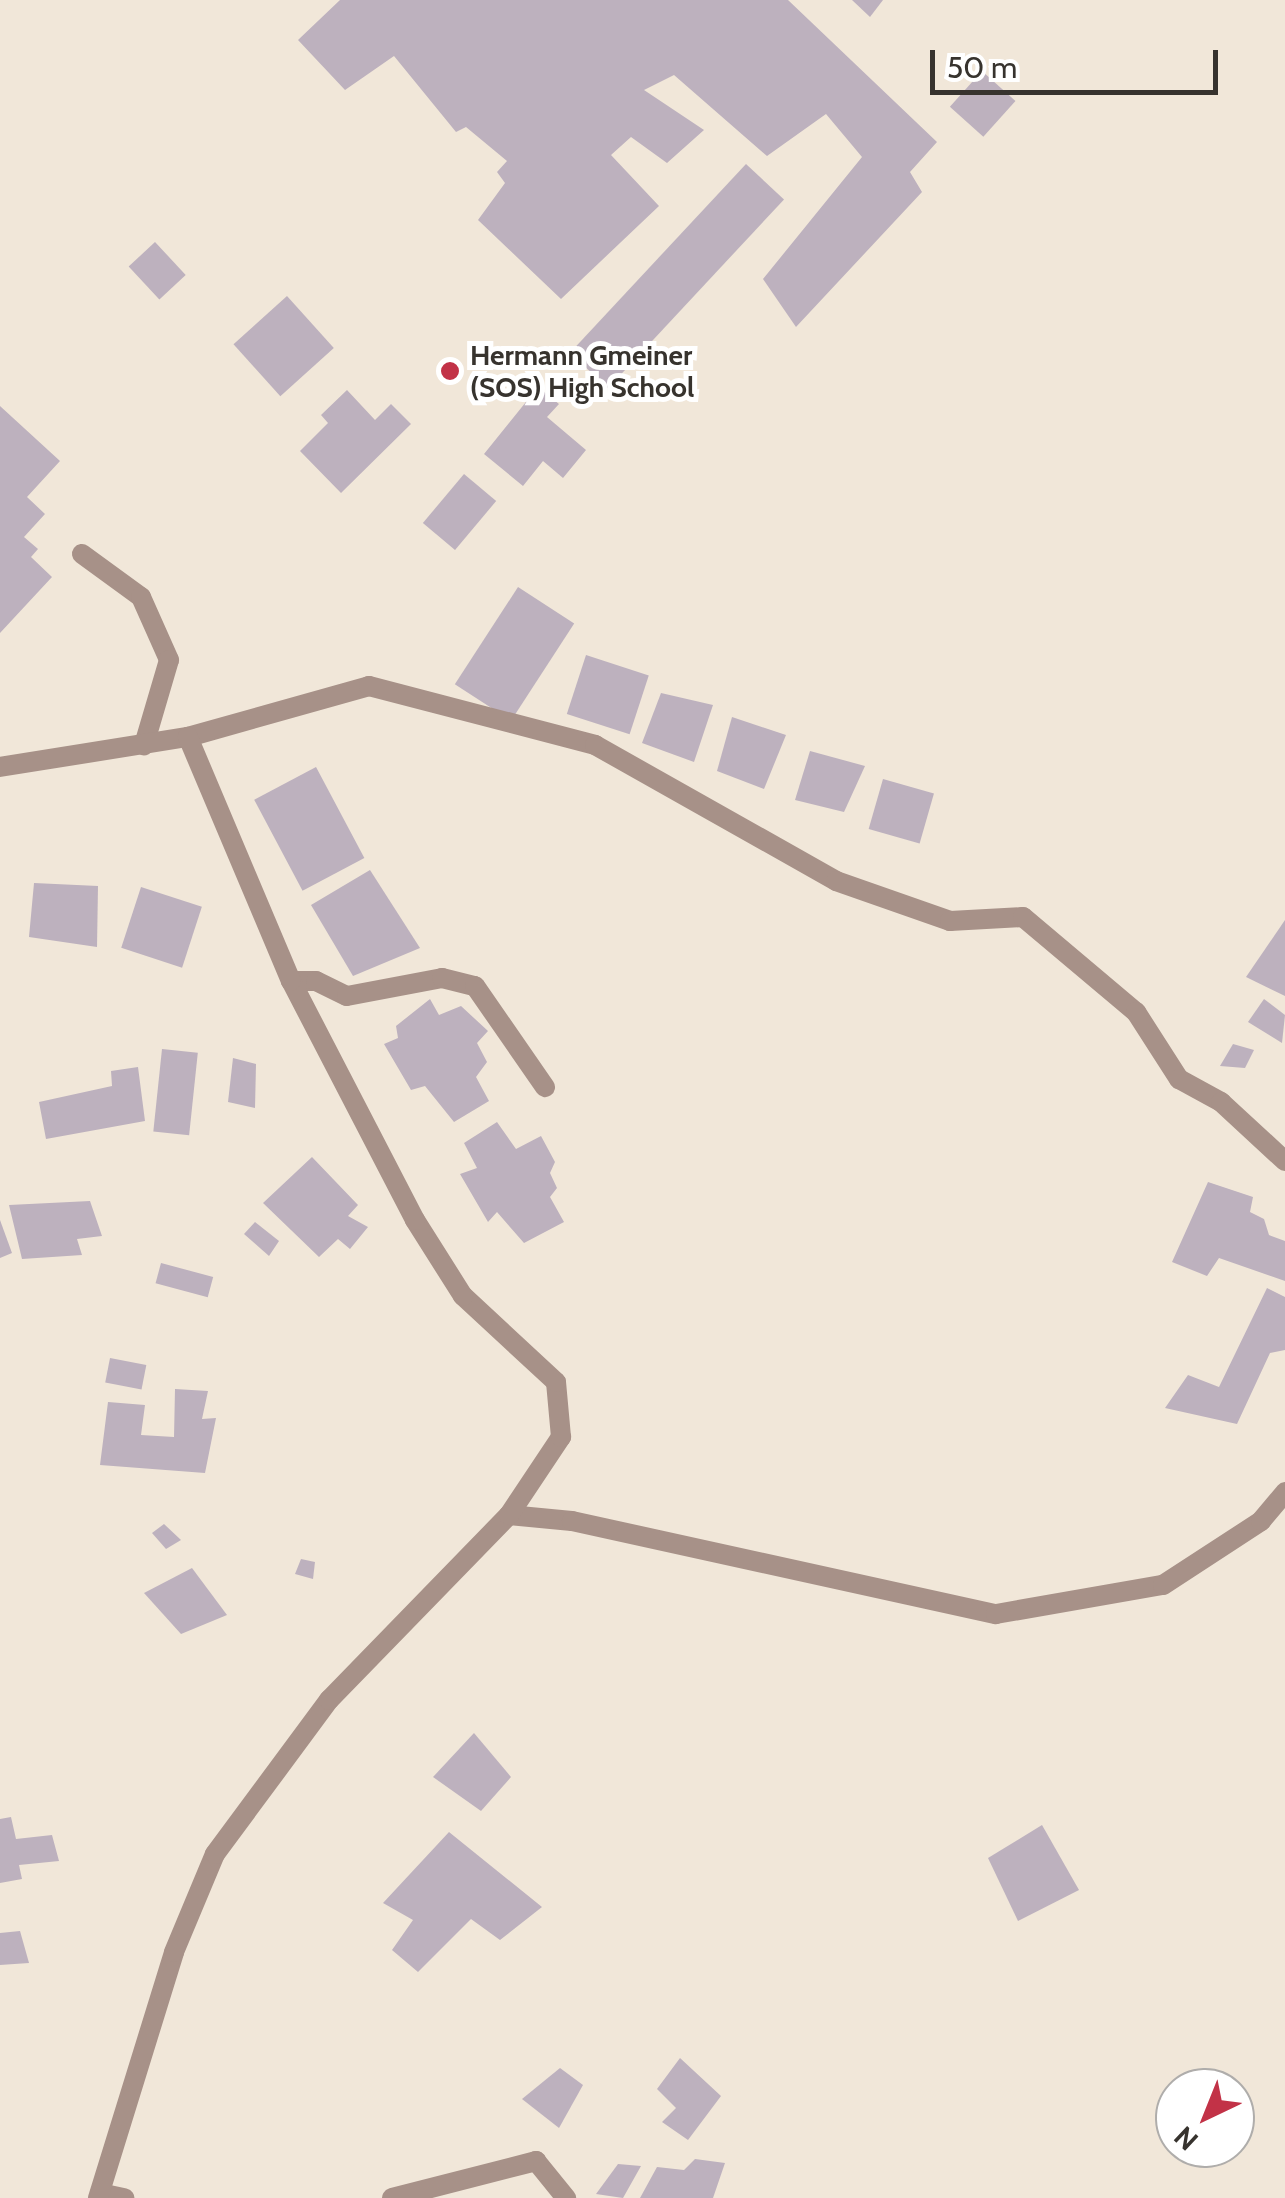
<!DOCTYPE html>
<html>
<head>
<meta charset="utf-8">
<style>
  body { margin:0 }
  #map { position:relative; width:1285px; height:2198px; overflow:hidden; background:#f1e7d9; font-family:Cabin,sans-serif }
  div>[style] { position:absolute }
  .building>* { inset:0; background:#bdb1be; transform-origin:0 0 }
  .street>* { height:20px; margin:-10px; padding:0 10px; transform-origin:10px; border-radius:10px; background:#a79188 }
  .dots>* { width:28px; height:28px; translate:-50% -50%; box-sizing:border-box; border:5px solid #fff; border-radius:50% }
  span { translate:-50% -50%; white-space:nowrap; text-align:center; line-height:1.15; -webkit-text-stroke:10px #fff; paint-order:stroke }
  .poi-label { font-size:28px; color:#37332e; font-weight:700 }
  .left { translate:0 -50%; text-align:left }
  .north { position:absolute; left:1155px; top:2068px; width:100px; height:100px; box-sizing:border-box; background:#fff; border:2px solid #afadab; border-radius:50%; rotate:223deg; font-size:28px; font-weight:700; line-height:40px; text-align:center; color:#37332e }
  .north::after { content:''; display:block; margin:auto; width:35px; height:45px; background:#c23247; clip-path:polygon(50% 0,100% 100%,50% 72%,0 100%) }
  .scale { position:absolute; left:930px; top:50px; width:288px; height:45px; box-sizing:border-box; border:5px solid #37332e; border-top:0; padding-left:12px; font-size:30px; line-height:35px; white-space:nowrap; color:#37332e; -webkit-text-stroke:8px #fff; paint-order:stroke }
</style>
</head>
<body>
<div id="map">
  <div class="building">
    <div style="clip-path:polygon(340px 0,788px 0,937px 142px,910px 172px,922px 192px,796px 327px,763px 279px,862px 157px,826px 114px,767px 156px,674px 75px,644px 90px,704px 130px,667px 163px,631px 137px,611px 155px,659px 206px,561px 299px,478px 220px,505px 183px,497px 172px,507px 161px,466px 127px,456px 132px,394px 56px,345px 90px,298px 40px)"></div>
    <div style="clip-path:polygon(852px 0,883px 0,870px 17px)"></div>
    <div style="left:982px;top:71px;width:45px;height:48px;rotate:42deg"></div>
    <div style="left:746px;top:164px;width:52px;height:258px;rotate:43deg"></div>
    <div style="left:155px;top:242px;width:45px;height:36px;rotate:47deg"></div>
    <div style="left:287px;top:296px;width:70px;height:72px;rotate:48deg"></div>
    <div style="clip-path:polygon(538px 387px,559px 404px,547px 417px,586px 450px,563px 478px,543px 461px,523px 486px,484px 454px)"></div>
    <div style="clip-path:polygon(347px 390px,375px 420px,391px 404px,411px 424px,341px 493px,300px 451px,328px 423px,321px 415px)"></div>
    <div style="clip-path:polygon(0 406px,60px 461px,27px 497px,45px 514px,24px 537px,38px 549px,31px 557px,52px 577px,0 633px)"></div>
    <div style="left:464px;top:474px;width:42px;height:64px;rotate:40deg"></div>
    <div style="left:518px;top:587px;width:67px;height:116px;rotate:33deg"></div>
    <div style="left:586px;top:655px;width:66px;height:62px;rotate:18deg"></div>
    <div style="clip-path:polygon(661px 693px,713px 705px,694px 762px,642px 743px)"></div>
    <div style="clip-path:polygon(732px 717px,786px 735px,764px 789px,717px 771px)"></div>
    <div style="clip-path:polygon(810px 751px,865px 766px,844px 812px,795px 800px)"></div>
    <div style="left:316px;top:767px;width:103px;height:70px;rotate:62deg"></div>
    <div style="left:883px;top:779px;width:53px;height:52px;rotate:16deg"></div>
    <div style="clip-path:polygon(370px 870px,420px 948px,353px 976px,311px 905px)"></div>
    <div style="clip-path:polygon(34px 883px,98px 886px,97px 947px,29px 937px)"></div>
    <div style="left:141px;top:887px;width:64px;height:64px;rotate:18deg"></div>
    <div style="clip-path:polygon(1285px 920px,1285px 996px,1246px 977px)"></div>
    <div style="clip-path:polygon(430px 999px,439px 1015px,461px 1006px,488px 1031px,477px 1043px,487px 1062px,476px 1077px,489px 1101px,454px 1122px,425px 1086px,411px 1090px,384px 1044px,398px 1038px,396px 1026px)"></div>
    <div style="clip-path:polygon(1264px 999px,1285px 1015px,1282px 1043px,1248px 1022px)"></div>
    <div style="clip-path:polygon(1233px 1044px,1254px 1050px,1245px 1068px,1220px 1066px)"></div>
    <div style="left:162px;top:1049px;width:36px;height:83px;rotate:6deg"></div>
    <div style="clip-path:polygon(233px 1058px,256px 1064px,255px 1108px,228px 1102px)"></div>
    <div style="clip-path:polygon(138px 1067px,145px 1121px,46px 1139px,39px 1102px,112px 1086px,111px 1071px)"></div>
    <div style="clip-path:polygon(497px 1122px,516px 1149px,541px 1136px,555px 1162px,550px 1173px,557px 1188px,550px 1197px,564px 1222px,524px 1243px,497px 1212px,488px 1222px,460px 1174px,477px 1168px,464px 1143px)"></div>
    <div style="clip-path:polygon(312px 1157px,358px 1205px,348px 1216px,368px 1227px,350px 1249px,338px 1239px,319px 1257px,263px 1203px)"></div>
    <div style="clip-path:polygon(1208px 1182px,1253px 1197px,1250px 1212px,1264px 1219px,1269px 1235px,1285px 1241px,1285px 1281px,1219px 1258px,1207px 1276px,1172px 1262px)"></div>
    <div style="clip-path:polygon(90px 1201px,102px 1236px,77px 1239px,82px 1255px,22px 1259px,9px 1205px)"></div>
    <div style="clip-path:polygon(0 1220px,12px 1253px,0 1258px)"></div>
    <div style="clip-path:polygon(255px 1222px,279px 1241px,269px 1256px,244px 1234px)"></div>
    <div style="left:161px;top:1263px;width:54px;height:21px;rotate:15deg"></div>
    <div style="clip-path:polygon(1267px 1288px,1285px 1297px,1285px 1350px,1270px 1353px,1237px 1424px,1165px 1408px,1188px 1375px,1219px 1387px)"></div>
    <div style="left:110px;top:1358px;width:37px;height:25px;rotate:11deg"></div>
    <div style="clip-path:polygon(175px 1389px,208px 1391px,202px 1419px,216px 1418px,205px 1473px,100px 1465px,108px 1402px,145px 1405px,141px 1435px,174px 1437px)"></div>
    <div style="clip-path:polygon(164px 1524px,181px 1540px,166px 1549px,152px 1533px)"></div>
    <div style="clip-path:polygon(301px 1559px,315px 1562px,313px 1579px,295px 1574px)"></div>
    <div style="clip-path:polygon(192px 1568px,227px 1615px,181px 1634px,144px 1593px)"></div>
    <div style="clip-path:polygon(474px 1733px,511px 1777px,481px 1811px,433px 1777px)"></div>
    <div style="clip-path:polygon(11px 1817px,16px 1839px,52px 1835px,59px 1861px,19px 1865px,22px 1879px,0 1883px,0 1819px)"></div>
    <div style="clip-path:polygon(1042px 1825px,1079px 1890px,1018px 1921px,988px 1858px)"></div>
    <div style="clip-path:polygon(449px 1832px,542px 1907px,500px 1940px,471px 1919px,418px 1972px,392px 1950px,413px 1920px,383px 1903px)"></div>
    <div style="clip-path:polygon(20px 1931px,29px 1963px,0 1965px,0 1933px)"></div>
    <div style="clip-path:polygon(680px 2058px,721px 2096px,688px 2140px,662px 2122px,676px 2108px,657px 2089px)"></div>
    <div style="clip-path:polygon(560px 2068px,583px 2085px,559px 2128px,522px 2099px)"></div>
    <div style="clip-path:polygon(695px 2159px,725px 2163px,713px 2198px,640px 2198px,657px 2167px,684px 2170px)"></div>
    <div style="clip-path:polygon(618px 2164px,641px 2166px,623px 2198px,596px 2194px)"></div>
  </div>
  <div class="street">
    <div style="left:82px;top:554px;width:73px;rotate:36.1deg"></div>
    <div style="left:141px;top:597px;width:69px;rotate:66deg"></div>
    <div style="left:169px;top:660px;width:89px;rotate:106.4deg"></div>
    <div style="left:0;top:767px;width:190px;rotate:-9.1deg"></div>
    <div style="left:188px;top:737px;width:188px;rotate:-15.7deg"></div>
    <div style="left:369px;top:686px;width:234px;rotate:14.6deg"></div>
    <div style="left:595px;top:745px;width:277px;rotate:29.4deg"></div>
    <div style="left:836px;top:881px;width:121px;rotate:19.3deg"></div>
    <div style="left:950px;top:921px;width:73px;rotate:-3.1deg"></div>
    <div style="left:1023px;top:917px;width:148px;rotate:40.1deg"></div>
    <div style="left:1136px;top:1012px;width:80px;rotate:57.3deg"></div>
    <div style="left:1179px;top:1079px;width:48px;rotate:28.7deg"></div>
    <div style="left:1221px;top:1102px;width:87px;rotate:42.7deg"></div>
    <div style="left:291px;top:981px;width:25px"></div>
    <div style="left:316px;top:981px;width:34px;rotate:26deg"></div>
    <div style="left:347px;top:996px;width:97px;rotate:-10.7deg"></div>
    <div style="left:442px;top:978px;width:34px;rotate:14deg"></div>
    <div style="left:475px;top:986px;width:123px;rotate:55.3deg"></div>
    <div style="left:509px;top:1515px;width:63px;rotate:5.4deg"></div>
    <div style="left:572px;top:1521px;width:434px;rotate:12.4deg"></div>
    <div style="left:996px;top:1614px;width:169px;rotate:-9.9deg"></div>
    <div style="left:1163px;top:1585px;width:117px;rotate:-33.1deg"></div>
    <div style="left:1261px;top:1521px;width:38px;rotate:-50deg"></div>
    <div style="left:100px;top:2193px;width:25px;rotate:12deg"></div>
    <div style="left:98px;top:2198px;width:257px;rotate:-72.8deg"></div>
    <div style="left:174px;top:1952px;width:106px;rotate:-67.3deg"></div>
    <div style="left:215px;top:1854px;width:192px;rotate:-53.5deg"></div>
    <div style="left:329px;top:1700px;width:258px;rotate:-45.8deg"></div>
    <div style="left:509px;top:1515px;width:94px;rotate:-56.3deg"></div>
    <div style="left:561px;top:1437px;width:55px;rotate:-95.2deg"></div>
    <div style="left:556px;top:1382px;width:127px;rotate:-137.2deg"></div>
    <div style="left:463px;top:1296px;width:90px;rotate:-122.3deg"></div>
    <div style="left:415px;top:1220px;width:269px;rotate:-117.4deg"></div>
    <div style="left:291px;top:981px;width:265px;rotate:-112.9deg"></div>
    <div style="left:392px;top:2198px;width:149px;rotate:-14.4deg"></div>
    <div style="left:536px;top:2161px;width:48px;rotate:51deg"></div>
  </div>
  <div class="dots">
    <div style="left:450px;top:371px;background:#c23247"></div>
  </div>
  <div class="poi-label">
    <span class="left" style="left:470px;top:371px">Hermann Gmeiner<br>(SOS) High School</span>
  </div>
  <div class="north">N</div>
  <div class="scale">50 m</div>
</div>
</body>
</html>
